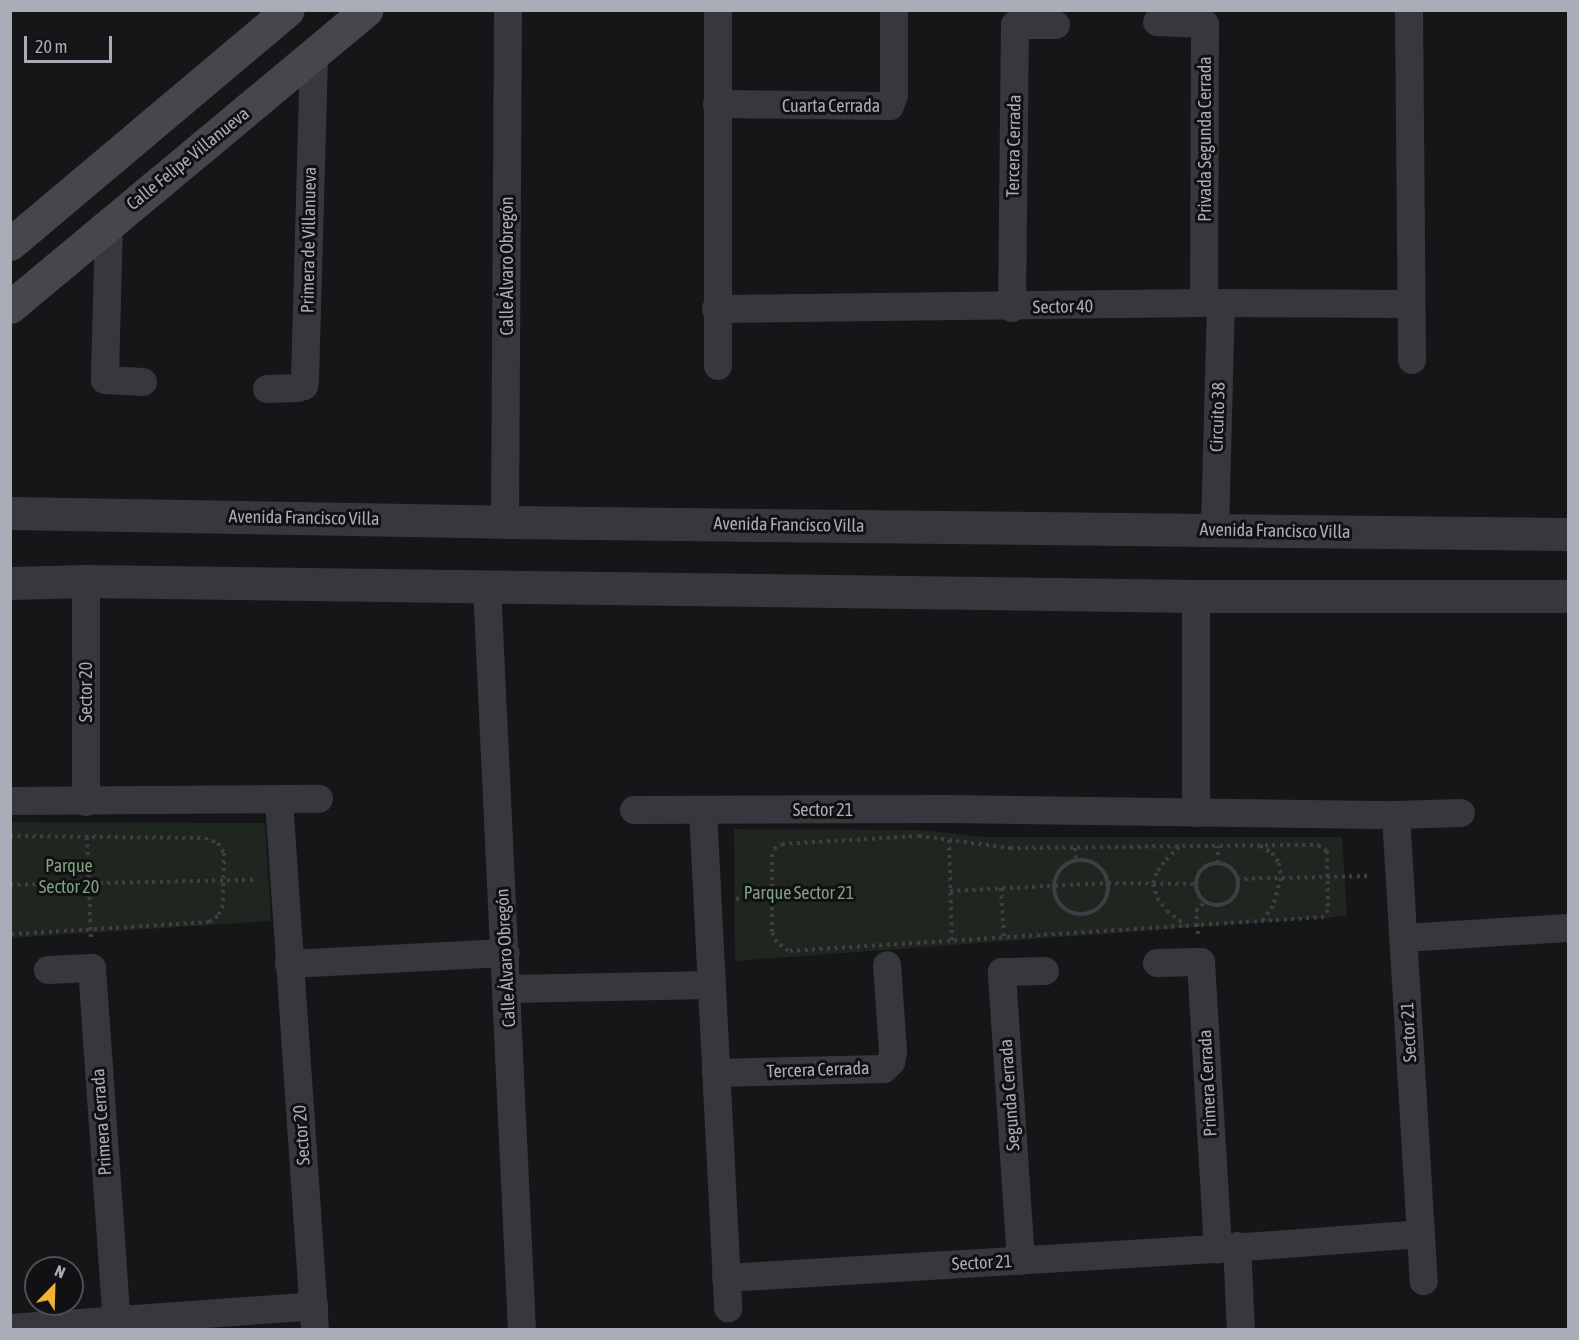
<!DOCTYPE html>
<html>
<head>
<meta charset="utf-8">
<style>
  body { margin:0 }
  #map { position:relative; width:1579px; height:1340px; overflow:hidden; background:#161618; font-family:"Asap Condensed",sans-serif }
  div>[style] { position:absolute }
  .green>* { inset:0; background:#1e261f }
  .path>* { height:4px; margin-top:-2px; transform-origin:0; background:repeating-linear-gradient(90deg,#3d3f44 0 3px,transparent 0 7.5px) }
  .path>.ring { margin:-2px; padding:0; box-sizing:content-box; background:none; border:4px solid #3d3f44; border-radius:50% }
  .minor>* { height:28px; margin:-14px; padding:0 14px; transform-origin:14px; border-radius:14px; background:#37383d }
  .tertiary>* { height:33px; margin:-16.5px; padding:0 16.5px; transform-origin:16.5px; border-radius:16.5px; background:#37383d }
  .secondary>* { height:33px; margin:-16.5px; padding:0 16.5px; transform-origin:16.5px; border-radius:16.5px; background:#45474d }
  span { translate:-50% -50%; white-space:nowrap; text-align:center; line-height:1.15; -webkit-text-stroke:6px #111113; paint-order:stroke }
  .street-label { font-size:18px; color:#a8adb8 }
  .park-label { font-size:18px; color:#7fa381 }
  .frame { position:absolute; inset:0; border:12px solid #a8adb8; pointer-events:none }
  .north { position:absolute; left:24px; top:1256px; width:60px; height:60px; box-sizing:border-box; background:#111113; border:2px solid #4d4f55; border-radius:50%; rotate:23deg; font-size:16px; font-weight:700; line-height:24px; text-align:center; color:#a8adb8 }
  .north::after { content:''; display:block; margin:auto; width:21px; height:27px; background:#f2b134; clip-path:polygon(50% 0,100% 100%,50% 72%,0 100%) }
  .scale { position:absolute; left:24px; top:36px; width:88px; height:27px; box-sizing:border-box; border:3px solid #a8adb8; border-top:0; padding-left:8px; font-size:18px; line-height:21px; white-space:nowrap; color:#a8adb8; -webkit-text-stroke:4px #111113; paint-order:stroke }
</style>
</head>
<body>
<div id="map">
  <div class="green">
    <div style="clip-path:polygon(11px 822px,265px 823px,271px 921px,11px 938px)"></div>
    <div style="clip-path:polygon(734px 829px,921px 830px,985px 837px,1342px 837px,1347px 916px,735px 961px)"></div>
  </div>
  <div class="path">
    <div style="left:10px;top:836px;width:195px;rotate:0.6deg"></div>
    <div style="left:205px;top:838px;width:14px;rotate:21deg"></div>
    <div style="left:218px;top:843px;width:12px;rotate:59deg"></div>
    <div style="left:224px;top:853px;width:52px;rotate:91.1deg"></div>
    <div style="left:223px;top:905px;width:12px;rotate:114deg"></div>
    <div style="left:218px;top:916px;width:11px;rotate:146deg"></div>
    <div style="left:209px;top:922px;width:199px;rotate:176.5deg"></div>
    <div style="left:919px;top:836px;width:92px;rotate:7.5deg"></div>
    <div style="left:1010px;top:848px;width:308px;rotate:-0.6deg"></div>
    <div style="left:1318px;top:845px;width:11px;rotate:34deg"></div>
    <div style="left:1327px;top:851px;width:59px;rotate:89deg"></div>
    <div style="left:1328px;top:910px;width:8px;rotate:120deg"></div>
    <div style="left:1324px;top:917px;width:537px;rotate:176.37deg"></div>
    <div style="left:788px;top:951px;width:14px;rotate:-141deg"></div>
    <div style="left:777px;top:942px;width:11px;rotate:-117deg"></div>
    <div style="left:772px;top:932px;width:75px;rotate:-90deg"></div>
    <div style="left:772px;top:857px;width:8px;rotate:-76deg"></div>
    <div style="left:774px;top:849px;width:9px;rotate:-32deg"></div>
    <div style="left:782px;top:844px;width:137px;rotate:-3.3deg"></div>
    <div style="left:87px;top:837px;width:103px;rotate:87.8deg"></div>
    <div style="left:949px;top:840px;width:101px;rotate:88.3deg"></div>
    <div style="left:1260px;top:846px;width:14px;rotate:30deg"></div>
    <div style="left:1272px;top:853px;width:12px;rotate:55deg"></div>
    <div style="left:1279px;top:863px;width:15px;rotate:82deg"></div>
    <div style="left:1281px;top:878px;width:29px;rotate:106deg"></div>
    <div style="left:1273px;top:906px;width:17px;rotate:126deg"></div>
    <div style="left:1179px;top:847px;width:21px;rotate:135deg"></div>
    <div style="left:1164px;top:862px;width:14px;rotate:126deg"></div>
    <div style="left:1156px;top:873px;width:11px;rotate:105deg"></div>
    <div style="left:1153px;top:884px;width:15px;rotate:74deg"></div>
    <div style="left:1157px;top:898px;width:16px;rotate:52deg"></div>
    <div style="left:1167px;top:911px;width:23px;rotate:38deg"></div>
    <div style="left:1075px;top:848px;width:12px;rotate:85deg"></div>
    <div class="ring" style="left:1054px;top:860px;width:50px;height:50px"></div>
    <div style="left:1218px;top:863px;width:17px;rotate:-90deg"></div>
    <div class="ring" style="left:1196px;top:863px;width:38px;height:38px"></div>
    <div style="left:1237px;top:879px;width:135px;rotate:-1.3deg"></div>
    <div style="left:10px;top:885px;width:246px;rotate:-1.2deg"></div>
    <div style="left:1001px;top:888px;width:50px;rotate:86.6deg"></div>
    <div style="left:950px;top:891px;width:158px;rotate:-2.9deg"></div>
    <div style="left:1108px;top:883px;width:88px;rotate:0.7deg"></div>
    <div style="left:736px;top:899px;width:36px;rotate:-2deg"></div>
    <div style="left:1198px;top:934px;width:23px;rotate:-95deg"></div>
    <div style="left:1196px;top:911px;width:14px;rotate:-45deg"></div>
  </div>
  <div class="minor">
    <div style="left:1409px;top:10px;width:350px;rotate:89.5deg"></div>
    <div style="left:1157px;top:22px;width:48px;rotate:2.4deg"></div>
    <div style="left:1205px;top:24px;width:279px;rotate:90.2deg"></div>
    <div style="left:717px;top:104px;width:173px;rotate:0.7deg"></div>
    <div style="left:890px;top:106px;width:12px;rotate:-70deg"></div>
    <div style="left:894px;top:95px;width:80px;rotate:-90deg"></div>
    <div style="left:109px;top:223px;width:157px;rotate:91.5deg"></div>
    <div style="left:105px;top:380px;width:38px;rotate:3deg"></div>
    <div style="left:1012px;top:308px;width:283px;rotate:-89.4deg"></div>
    <div style="left:1015px;top:25px;width:41px"></div>
    <div style="left:716px;top:309px;width:488px;rotate:-0.7deg"></div>
    <div style="left:1204px;top:303px;width:205px;rotate:0.3deg"></div>
    <div style="left:718px;top:366px;width:356px;rotate:-90deg"></div>
    <div style="left:267px;top:389px;width:31px;rotate:-2deg"></div>
    <div style="left:298px;top:388px;width:6px;rotate:-18deg"></div>
    <div style="left:304px;top:386px;width:7px;rotate:-82deg"></div>
    <div style="left:305px;top:379px;width:323px;rotate:-88.4deg"></div>
    <div style="left:505px;top:522px;width:512px;rotate:-89.66deg"></div>
    <div style="left:1215px;top:530px;width:226px;rotate:-88.5deg"></div>
    <div style="left:487px;top:586px;width:745px;rotate:87.31deg"></div>
    <div style="left:279px;top:800px;width:531px;rotate:86.11deg"></div>
    <div style="left:10px;top:801px;width:309px;rotate:-0.4deg"></div>
    <div style="left:86px;top:802px;width:221px;rotate:-90deg"></div>
    <div style="left:634px;top:810px;width:314px;rotate:-0.2deg"></div>
    <div style="left:948px;top:809px;width:448px;rotate:0.8deg"></div>
    <div style="left:1396px;top:815px;width:65px;rotate:-1.8deg"></div>
    <div style="left:703px;top:810px;width:499px;rotate:87.1deg"></div>
    <div style="left:1196px;top:813px;width:217px;rotate:-90deg"></div>
    <div style="left:1396px;top:815px;width:467px;rotate:86.6deg"></div>
    <div style="left:1404px;top:938px;width:164px;rotate:-3.5deg"></div>
    <div style="left:1157px;top:963px;width:44px;rotate:-1.3deg"></div>
    <div style="left:1201px;top:962px;width:288px;rotate:86.6deg"></div>
    <div style="left:289px;top:964px;width:217px;rotate:-2.9deg"></div>
    <div style="left:48px;top:970px;width:44px;rotate:-2.6deg"></div>
    <div style="left:92px;top:968px;width:363px;rotate:86deg"></div>
    <div style="left:508px;top:989px;width:204px;rotate:-1.1deg"></div>
    <div style="left:716px;top:1073px;width:168px;rotate:-1.4deg"></div>
    <div style="left:884px;top:1069px;width:10px;rotate:-45deg"></div>
    <div style="left:891px;top:1062px;width:10px;rotate:-79deg"></div>
    <div style="left:893px;top:1052px;width:87px;rotate:-93.9deg"></div>
    <div style="left:1237px;top:1246px;width:84px;rotate:87.3deg"></div>
    <div style="left:1021px;top:1261px;width:290px;rotate:-93.8deg"></div>
    <div style="left:1002px;top:972px;width:43px;rotate:-1.3deg"></div>
    <div style="left:726px;top:1278px;width:493px;rotate:-3.4deg"></div>
    <div style="left:1218px;top:1249px;width:203px;rotate:-4.2deg"></div>
    <div style="left:10px;top:1328px;width:305px;rotate:-4.1deg"></div>
  </div>
  <div class="tertiary">
    <div style="left:10px;top:513px;width:495px;rotate:1deg"></div>
    <div style="left:505px;top:522px;width:1063px;rotate:0.65deg"></div>
    <div style="left:10px;top:583px;width:76px;rotate:-1.5deg"></div>
    <div style="left:86px;top:581px;width:1110px;rotate:0.77deg"></div>
    <div style="left:1196px;top:596px;width:372px"></div>
  </div>
  <div class="secondary">
    <div style="left:10px;top:244px;width:363px;rotate:-40.1deg"></div>
    <div style="left:10px;top:307px;width:464px;rotate:-39.8deg"></div>
  </div>
  <div class="street-label">
    <span style="left:831px;top:106px">Cuarta Cerrada</span>
    <span style="left:1205px;top:139px;rotate:-90deg">Privada Segunda Cerrada</span>
    <span style="left:1014px;top:146px;rotate:-89deg">Tercera Cerrada</span>
    <span style="left:188px;top:159px;rotate:-39deg">Calle Felipe Villanueva</span>
    <span style="left:309px;top:240px;rotate:-89deg">Primera de Villanueva</span>
    <span style="left:507px;top:266px;rotate:-90deg">Calle Álvaro Obregón</span>
    <span style="left:1063px;top:307px;rotate:-1deg">Sector 40</span>
    <span style="left:1218px;top:417px;rotate:-88deg">Circuito 38</span>
    <span style="left:304px;top:518px;rotate:1deg">Avenida Francisco Villa</span>
    <span style="left:789px;top:525px;rotate:1deg">Avenida Francisco Villa</span>
    <span style="left:1275px;top:531px;rotate:1deg">Avenida Francisco Villa</span>
    <span style="left:86px;top:692px;rotate:-90deg">Sector 20</span>
    <span style="left:823px;top:810px">Sector 21</span>
    <span style="left:506px;top:958px;rotate:-93deg">Calle Álvaro Obregón</span>
    <span style="left:1409px;top:1032px;rotate:-93deg">Sector 21</span>
    <span style="left:818px;top:1070px;rotate:-2deg">Tercera Cerrada</span>
    <span style="left:1208px;top:1083px;rotate:-93deg">Primera Cerrada</span>
    <span style="left:1010px;top:1095px;rotate:-94deg">Segunda Cerrada</span>
    <span style="left:102px;top:1122px;rotate:-94deg">Primera Cerrada</span>
    <span style="left:302px;top:1135px;rotate:-94deg">Sector 20</span>
    <span style="left:982px;top:1263px;rotate:-3deg">Sector 21</span>
  </div>
  <div class="park-label">
    <span style="left:69px;top:877px">Parque<br>Sector 20</span>
    <span style="left:799px;top:893px">Parque Sector 21</span>
  </div>
  <div class="frame"></div>
  <div class="north">N</div>
  <div class="scale">20 m</div>
</div>
</body>
</html>
